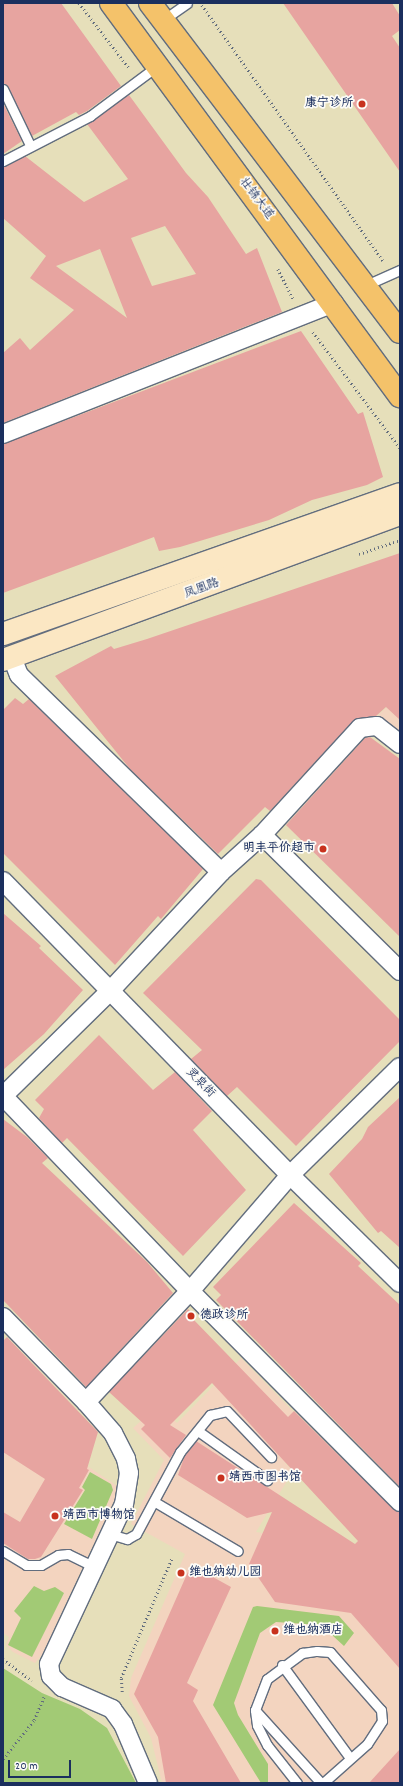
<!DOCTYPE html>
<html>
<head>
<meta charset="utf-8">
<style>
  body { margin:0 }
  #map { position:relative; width:403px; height:1786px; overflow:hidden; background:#e6dfba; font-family:Dekko,"LXGW WenKai TC",sans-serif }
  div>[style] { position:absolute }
  .built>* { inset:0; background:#f3d4bf }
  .green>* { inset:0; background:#a2ca75 }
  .building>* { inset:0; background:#e7a4a0 }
  .path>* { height:2.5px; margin-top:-1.25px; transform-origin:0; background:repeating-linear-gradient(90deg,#626d7e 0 1px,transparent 0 4px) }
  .roads { filter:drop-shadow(1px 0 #626d7e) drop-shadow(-1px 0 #626d7e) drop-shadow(0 1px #626d7e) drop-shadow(0 -1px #626d7e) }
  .service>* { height:9px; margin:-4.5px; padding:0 4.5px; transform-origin:4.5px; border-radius:4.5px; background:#fff }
  .minor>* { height:18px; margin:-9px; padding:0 9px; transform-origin:9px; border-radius:9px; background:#fff }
  .secondary>* { height:22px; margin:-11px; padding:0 11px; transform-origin:11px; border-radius:11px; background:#fbe7c3 }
  .primary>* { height:22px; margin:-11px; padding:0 11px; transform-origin:11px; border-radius:11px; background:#f4c26a }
  .dots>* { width:11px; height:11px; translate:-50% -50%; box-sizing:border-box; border:2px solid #fdfcf7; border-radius:50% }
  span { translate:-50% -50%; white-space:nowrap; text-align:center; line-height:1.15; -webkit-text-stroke:3.5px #fdfcf7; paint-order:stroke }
  .poi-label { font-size:12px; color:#1b2f5e; font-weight:700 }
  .right { translate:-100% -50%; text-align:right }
  .left { translate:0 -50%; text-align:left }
  .street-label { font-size:12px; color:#1b2f5e }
  .frame { position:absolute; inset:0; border:4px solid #1b2f5e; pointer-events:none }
  .scale { position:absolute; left:8px; top:1760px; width:63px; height:18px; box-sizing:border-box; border:2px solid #1b2f5e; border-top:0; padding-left:5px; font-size:12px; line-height:14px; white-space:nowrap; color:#1b2f5e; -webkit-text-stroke:3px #fdfcf7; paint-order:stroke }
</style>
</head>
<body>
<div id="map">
  <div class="built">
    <div style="clip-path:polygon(400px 696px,400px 733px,378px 715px)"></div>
    <div style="clip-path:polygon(241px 1358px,314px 1433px,285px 1463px,293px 1471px,256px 1532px,375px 1551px,400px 1568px,400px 1783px,162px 1783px,151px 1738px,129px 1696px,131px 1678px,185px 1554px,131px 1524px,164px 1460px,133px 1428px,159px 1405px,177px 1423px)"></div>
    <div style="clip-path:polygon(3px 1409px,120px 1488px,42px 1655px,35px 1663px,13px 1652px,6px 1645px,9px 1637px,3px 1633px)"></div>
  </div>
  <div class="green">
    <div style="clip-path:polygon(90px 1472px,111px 1484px,113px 1490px,92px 1539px,64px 1524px,85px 1490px,82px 1487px)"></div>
    <div style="clip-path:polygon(34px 1586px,44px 1591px,55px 1587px,64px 1593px,32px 1657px,8px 1645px,21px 1618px,14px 1611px)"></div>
    <div style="clip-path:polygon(257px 1606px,339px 1616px,354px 1633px,344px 1646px,321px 1625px,276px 1622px,260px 1633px,234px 1703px,238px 1715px,268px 1764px,268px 1783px,261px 1783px,213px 1705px,253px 1607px)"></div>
    <div style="clip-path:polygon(3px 1668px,42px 1693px,80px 1709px,107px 1728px,136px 1783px,3px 1783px)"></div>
  </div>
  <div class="building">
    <div style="clip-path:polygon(3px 3px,61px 3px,121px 86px,87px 111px,79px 115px,76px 112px,32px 136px,8px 86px,3px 83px)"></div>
    <div style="clip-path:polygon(283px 3px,392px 3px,400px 16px,400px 30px,392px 36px,400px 48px,400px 172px)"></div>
    <div style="clip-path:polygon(evenodd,129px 95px,186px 173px,208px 197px,246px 254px,257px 248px,282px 312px,3px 423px,3px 353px,20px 338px,30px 350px,74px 310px,30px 278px,46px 256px,3px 218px,3px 167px,25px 156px,84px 202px,128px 179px,87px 124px,129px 95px,165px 226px,196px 274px,152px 286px,131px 238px,165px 226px,129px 95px,100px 249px,127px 318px,56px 266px,100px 249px)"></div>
    <div style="clip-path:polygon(3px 103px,22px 141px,3px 154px)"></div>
    <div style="clip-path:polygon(301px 331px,358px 414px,363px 412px,383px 477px,367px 485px,312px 500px,269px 520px,180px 547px,159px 551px,154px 537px,3px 593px,3px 444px)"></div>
    <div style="clip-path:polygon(400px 553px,400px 720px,386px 707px,376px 716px,353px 721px,270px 811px,265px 807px,218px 854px,130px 769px,55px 676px,111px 646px,114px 649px,147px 639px)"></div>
    <div style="clip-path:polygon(15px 698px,23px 704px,29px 699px,203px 869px,161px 919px,158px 916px,115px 965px,3px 853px,3px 710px)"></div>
    <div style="clip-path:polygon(370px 737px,400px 759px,400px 937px,286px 825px,365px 738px)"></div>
    <div style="clip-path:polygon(256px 879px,261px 880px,400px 1020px,400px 1041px,296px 1146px,237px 1087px,227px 1096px,191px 1059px,202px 1050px,143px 993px)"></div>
    <div style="clip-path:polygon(3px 913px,41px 946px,39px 948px,83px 990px,44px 1034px,3px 1070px)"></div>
    <div style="clip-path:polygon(99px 1035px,153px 1090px,175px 1072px,212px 1111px,193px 1130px,246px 1190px,183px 1256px,67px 1138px,62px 1143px,39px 1118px,44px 1109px,35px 1100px)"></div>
    <div style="clip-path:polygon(400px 1097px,400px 1248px,381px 1231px,378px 1233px,329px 1174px,362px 1139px,368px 1127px)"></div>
    <div style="clip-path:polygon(3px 1119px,27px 1137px,48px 1158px,42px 1163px,147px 1262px,173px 1293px,86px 1387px,3px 1300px)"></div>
    <div style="clip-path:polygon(294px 1203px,361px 1263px,358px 1266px,400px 1305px,400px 1487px,216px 1300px,221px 1295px,213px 1287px)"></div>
    <div style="clip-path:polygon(188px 1309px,194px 1315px,192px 1318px,288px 1417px,294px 1411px,393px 1509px,400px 1512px,400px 1669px,351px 1613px,275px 1602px,249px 1564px,272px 1512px,247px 1518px,178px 1475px,185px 1455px,196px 1441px,355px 1544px,358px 1541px,212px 1383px,170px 1425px,186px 1435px,170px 1458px,141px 1429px,145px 1425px,109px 1392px)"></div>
    <div style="clip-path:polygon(7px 1337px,98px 1432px,87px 1469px,89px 1470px,79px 1488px,83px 1490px,41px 1557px,35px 1559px,28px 1559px,3px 1543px,3px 1512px,20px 1522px,45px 1479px,3px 1452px,3px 1341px)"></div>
    <div style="clip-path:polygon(191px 1565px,231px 1587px,187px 1683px,198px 1690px,193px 1701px,241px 1783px,166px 1783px,158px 1737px,134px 1694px)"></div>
    <div style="clip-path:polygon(400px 1749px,400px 1783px,369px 1783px)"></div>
  </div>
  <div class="path">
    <div style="left:79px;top:3px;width:82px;rotate:52.4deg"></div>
    <div style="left:202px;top:5px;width:315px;rotate:54.7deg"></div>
    <div style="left:278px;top:269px;width:34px;rotate:63deg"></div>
    <div style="left:313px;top:332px;width:145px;rotate:53.1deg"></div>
    <div style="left:359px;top:554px;width:43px;rotate:-18.9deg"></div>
    <div style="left:3px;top:1659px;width:36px;rotate:37deg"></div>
    <div style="left:122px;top:1692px;width:14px;rotate:-94deg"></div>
    <div style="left:121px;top:1678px;width:130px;rotate:-67deg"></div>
    <div style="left:3px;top:1759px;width:50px;rotate:-51.5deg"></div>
    <div style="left:34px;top:1720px;width:25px;rotate:-67deg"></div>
  </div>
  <div class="roads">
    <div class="service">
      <div style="left:163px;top:20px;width:29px;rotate:-35deg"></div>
      <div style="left:3px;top:89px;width:62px;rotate:64.3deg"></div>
      <div style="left:3px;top:161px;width:98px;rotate:-27.3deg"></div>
      <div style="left:90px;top:116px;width:84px;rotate:-36.7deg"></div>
      <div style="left:366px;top:285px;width:37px;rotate:-24deg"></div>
      <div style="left:198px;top:1431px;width:85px;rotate:35.4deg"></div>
      <div style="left:155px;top:1502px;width:96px;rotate:30.6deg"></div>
      <div style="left:113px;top:1535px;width:15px;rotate:16deg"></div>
      <div style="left:127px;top:1539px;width:10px;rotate:-29deg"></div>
      <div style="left:136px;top:1534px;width:93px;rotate:-61.8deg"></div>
      <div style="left:180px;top:1452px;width:48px;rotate:-51deg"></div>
      <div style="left:210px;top:1415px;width:17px;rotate:-13deg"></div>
      <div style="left:227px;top:1411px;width:64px;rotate:46.3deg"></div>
      <div style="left:3px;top:1551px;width:27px;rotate:31deg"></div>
      <div style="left:26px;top:1565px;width:15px"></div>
      <div style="left:41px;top:1565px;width:20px;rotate:-30deg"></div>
      <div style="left:58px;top:1555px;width:10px;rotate:-6deg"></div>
      <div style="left:68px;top:1554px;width:30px;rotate:26deg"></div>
      <div style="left:282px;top:1665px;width:115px;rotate:53.8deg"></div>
      <div style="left:255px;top:1710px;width:98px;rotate:47.9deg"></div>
      <div style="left:297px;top:1783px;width:48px;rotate:-128.3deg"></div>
      <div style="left:267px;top:1745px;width:22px;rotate:-117deg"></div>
      <div style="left:257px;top:1725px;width:15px;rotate:-98deg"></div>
      <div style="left:255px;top:1710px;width:33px;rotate:-69deg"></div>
      <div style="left:267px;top:1679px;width:44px;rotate:-36.6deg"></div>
      <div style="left:302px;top:1653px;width:15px;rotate:-8deg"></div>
      <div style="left:317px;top:1651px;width:13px;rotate:4deg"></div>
      <div style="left:330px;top:1652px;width:77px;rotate:48.7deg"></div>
      <div style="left:381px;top:1710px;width:11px;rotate:85deg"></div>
      <div style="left:382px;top:1721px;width:27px;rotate:123deg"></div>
      <div style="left:367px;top:1744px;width:59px;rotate:138.4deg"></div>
    </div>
    <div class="minor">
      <div style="left:3px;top:434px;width:356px;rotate:-21.6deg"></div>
      <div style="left:12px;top:657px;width:19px;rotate:69deg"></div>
      <div style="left:19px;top:675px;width:282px;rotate:44.3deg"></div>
      <div style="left:262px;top:835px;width:145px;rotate:-47.5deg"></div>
      <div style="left:360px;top:728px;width:17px;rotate:-7deg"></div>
      <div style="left:377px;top:726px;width:29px;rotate:38deg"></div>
      <div style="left:3px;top:881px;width:411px;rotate:45.7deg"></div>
      <div style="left:290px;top:1175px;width:154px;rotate:44.5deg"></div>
      <div style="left:400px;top:971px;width:194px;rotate:-135.4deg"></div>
      <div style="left:262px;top:835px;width:55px;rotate:137.9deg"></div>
      <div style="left:221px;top:872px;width:163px;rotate:133deg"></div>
      <div style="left:110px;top:991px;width:150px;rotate:135.5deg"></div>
      <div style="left:3px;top:1096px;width:270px;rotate:46.2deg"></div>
      <div style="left:190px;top:1291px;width:153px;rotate:-49.2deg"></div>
      <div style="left:290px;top:1175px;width:154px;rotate:-44.5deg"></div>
      <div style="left:3px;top:1317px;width:119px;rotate:45.7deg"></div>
      <div style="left:86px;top:1402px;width:41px;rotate:48.9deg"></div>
      <div style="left:113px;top:1433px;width:29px;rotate:63deg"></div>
      <div style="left:126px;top:1459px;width:14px;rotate:78deg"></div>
      <div style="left:129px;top:1473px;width:31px;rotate:99deg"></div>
      <div style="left:124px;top:1504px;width:177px;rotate:115.1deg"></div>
      <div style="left:49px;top:1664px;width:12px;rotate:81deg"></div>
      <div style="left:51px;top:1676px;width:16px;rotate:45deg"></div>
      <div style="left:62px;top:1687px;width:55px;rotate:23.7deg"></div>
      <div style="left:112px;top:1709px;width:19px;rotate:54deg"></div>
      <div style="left:123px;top:1724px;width:64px;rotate:67deg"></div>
      <div style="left:86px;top:1402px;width:152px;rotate:-46.9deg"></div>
      <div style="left:190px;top:1291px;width:298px;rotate:45.1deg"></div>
    </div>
    <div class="secondary">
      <div style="left:3px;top:634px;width:421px;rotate:-19.4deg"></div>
      <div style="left:3px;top:660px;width:423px;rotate:-20.2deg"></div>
    </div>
    <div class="primary">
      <div style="left:111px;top:3px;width:488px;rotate:53.7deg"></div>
      <div style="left:150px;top:3px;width:413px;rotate:52.8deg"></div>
    </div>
  </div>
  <div class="dots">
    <div style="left:362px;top:104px;background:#c8321e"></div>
    <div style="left:323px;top:849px;background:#c8321e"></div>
    <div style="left:191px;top:1316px;background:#c8321e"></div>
    <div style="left:221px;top:1478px;background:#c8321e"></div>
    <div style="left:55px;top:1516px;background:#c8321e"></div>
    <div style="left:181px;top:1573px;background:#c8321e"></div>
    <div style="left:275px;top:1631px;background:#c8321e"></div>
  </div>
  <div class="poi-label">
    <span class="right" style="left:353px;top:104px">康宁诊所</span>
    <span class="right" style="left:315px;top:849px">明丰平价超市</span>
    <span class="left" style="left:200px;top:1316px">德政诊所</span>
    <span class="left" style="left:229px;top:1478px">靖西市图书馆</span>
    <span class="left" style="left:63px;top:1516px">靖西市博物馆</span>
    <span class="left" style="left:189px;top:1573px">维也纳幼儿园</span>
    <span class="left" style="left:283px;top:1631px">维也纳酒店</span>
  </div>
  <div class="street-label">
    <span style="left:256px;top:199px;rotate:53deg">壮锦大道</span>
    <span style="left:202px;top:589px;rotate:-20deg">凤凰路</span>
    <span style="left:200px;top:1083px;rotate:46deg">灵泉街</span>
  </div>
  <div class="frame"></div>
  <div class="scale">20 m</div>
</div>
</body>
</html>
